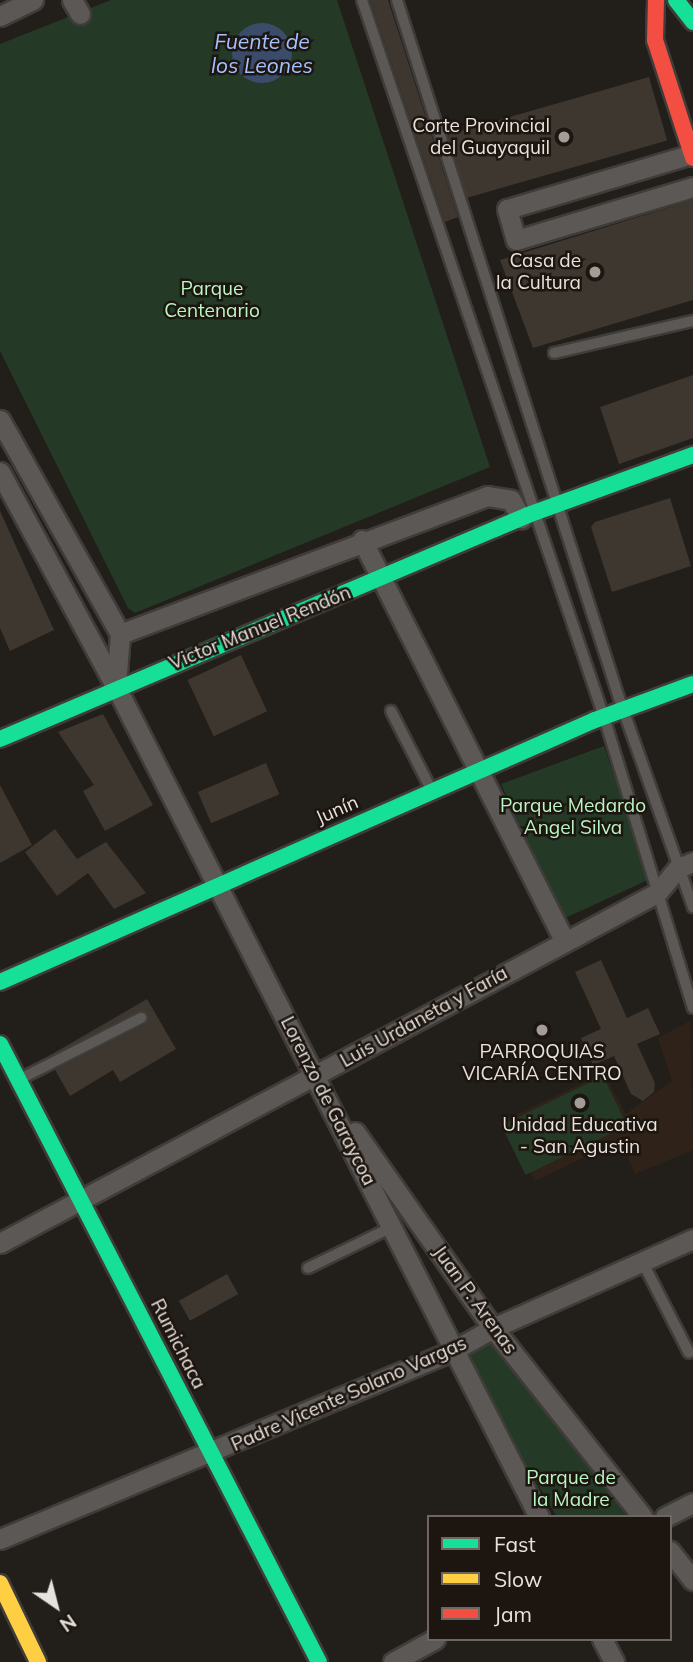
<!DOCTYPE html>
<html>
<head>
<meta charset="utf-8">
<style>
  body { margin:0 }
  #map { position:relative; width:693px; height:1662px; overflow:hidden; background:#221e1a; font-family:Mulish,sans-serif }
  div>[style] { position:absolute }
  .built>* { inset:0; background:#2f2319 }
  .green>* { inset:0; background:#253927; transform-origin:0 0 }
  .water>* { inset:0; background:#3b4b6a }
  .round { border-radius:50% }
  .building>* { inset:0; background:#3e372f; transform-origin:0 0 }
  .roads { filter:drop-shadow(2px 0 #3f3c39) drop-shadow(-2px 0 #3f3c39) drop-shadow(0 2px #3f3c39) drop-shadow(0 -2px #3f3c39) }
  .lane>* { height:10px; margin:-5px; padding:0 5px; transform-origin:5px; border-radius:5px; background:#5b5855 }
  .street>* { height:19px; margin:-9.5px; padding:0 9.5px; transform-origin:9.5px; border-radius:9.5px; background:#5b5855 }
  .fast>* { height:16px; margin:-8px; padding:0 8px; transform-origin:8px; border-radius:8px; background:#16e098 }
  .slow>* { height:16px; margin:-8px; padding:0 8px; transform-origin:8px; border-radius:8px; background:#ffcf43 }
  .jam>* { height:16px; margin:-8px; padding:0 8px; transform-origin:8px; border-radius:8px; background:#f24e42 }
  .dots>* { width:19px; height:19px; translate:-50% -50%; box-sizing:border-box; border:4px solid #1d150f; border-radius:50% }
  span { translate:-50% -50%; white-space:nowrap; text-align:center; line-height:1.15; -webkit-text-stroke:5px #1d150f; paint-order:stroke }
  .poi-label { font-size:19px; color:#e8e2dd }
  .right { translate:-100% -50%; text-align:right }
  .park-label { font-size:19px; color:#b9f6c2 }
  .street-label { font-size:19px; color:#e8e2dd }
  .water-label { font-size:21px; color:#a2c2fe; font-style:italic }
  .legend { position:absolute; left:427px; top:1515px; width:245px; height:126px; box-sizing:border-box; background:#1d150f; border:2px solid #6e6761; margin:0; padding:9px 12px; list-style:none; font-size:21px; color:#e8e2dd }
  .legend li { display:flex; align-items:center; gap:14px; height:35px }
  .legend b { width:35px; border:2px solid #6e6761 }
  .north { position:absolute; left:21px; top:1571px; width:70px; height:70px; -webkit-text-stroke:5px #1d150f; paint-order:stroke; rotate:145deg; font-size:19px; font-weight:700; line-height:28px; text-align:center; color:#e8e2dd }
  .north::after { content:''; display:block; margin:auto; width:24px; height:32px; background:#e8e2dd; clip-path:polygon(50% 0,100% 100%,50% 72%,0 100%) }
</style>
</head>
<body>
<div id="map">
  <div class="built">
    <div style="clip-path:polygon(690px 1021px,693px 1150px,635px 1174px,621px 1140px,535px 1181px,499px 1123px,603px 1073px,626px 1114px,672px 1081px,658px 1038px)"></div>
  </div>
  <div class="green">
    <div style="clip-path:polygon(111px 0,337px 0,490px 467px,135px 613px,128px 608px,0 351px,0 44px)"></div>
    <div style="clip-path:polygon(604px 746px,650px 879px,563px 919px,501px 784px)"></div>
    <div style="left:603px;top:1076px;width:55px;height:113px;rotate:64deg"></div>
    <div style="clip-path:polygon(491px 1341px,627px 1517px,557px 1517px,462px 1357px)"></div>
  </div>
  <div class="water">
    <div class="round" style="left:232px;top:23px;width:60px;height:60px"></div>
  </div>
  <div class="building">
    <div style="clip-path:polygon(370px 0,388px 0,458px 217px,445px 222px)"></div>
    <div style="left:649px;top:77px;width:66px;height:209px;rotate:74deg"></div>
    <div style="clip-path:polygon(693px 200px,693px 300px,533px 348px,500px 260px)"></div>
    <div style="clip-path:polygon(693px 375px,693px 438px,619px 464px,600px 407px)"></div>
    <div style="clip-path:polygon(670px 498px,691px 566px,612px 592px,591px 527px,595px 522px)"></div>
    <div style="clip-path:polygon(0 511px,54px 630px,10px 651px,0 628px)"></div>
    <div style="left:241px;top:655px;width:62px;height:59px;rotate:65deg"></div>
    <div style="clip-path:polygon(103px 714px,153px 805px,105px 831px,83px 791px,94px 785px,58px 732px)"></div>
    <div style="left:266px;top:763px;width:34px;height:74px;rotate:67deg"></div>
    <div style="clip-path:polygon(0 785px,32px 845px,0 863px)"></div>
    <div style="clip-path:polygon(55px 829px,77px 859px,106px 842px,146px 893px,114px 909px,88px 873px,57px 896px,25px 852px)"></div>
    <div style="clip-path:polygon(601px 960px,627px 1018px,648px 1008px,660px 1034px,637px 1044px,655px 1083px,654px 1092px,643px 1101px,631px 1094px,614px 1056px,593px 1065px,581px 1038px,601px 1029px,575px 972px)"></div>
    <div style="clip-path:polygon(147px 999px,176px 1049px,120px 1082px,113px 1070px,70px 1096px,55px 1070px,144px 1025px,147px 1014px,138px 1011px,47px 1057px)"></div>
    <div style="left:227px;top:1274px;width:23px;height:55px;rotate:61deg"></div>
  </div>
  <div class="roads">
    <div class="lane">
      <div style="left:362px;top:0;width:757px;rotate:71.35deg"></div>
      <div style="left:604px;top:717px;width:304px;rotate:73deg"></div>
      <div style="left:397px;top:0;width:732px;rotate:72.36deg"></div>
      <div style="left:619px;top:698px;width:222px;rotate:70.5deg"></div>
      <div style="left:554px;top:353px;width:143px;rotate:-13deg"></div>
      <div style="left:391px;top:711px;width:90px;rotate:62.9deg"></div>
      <div style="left:20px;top:1079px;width:136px;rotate:-26.8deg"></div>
      <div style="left:642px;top:1261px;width:103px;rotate:62.9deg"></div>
      <div style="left:308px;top:1268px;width:93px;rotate:-26deg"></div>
    </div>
    <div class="street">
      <div style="left:72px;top:0;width:16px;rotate:60deg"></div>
      <div style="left:0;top:16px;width:37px;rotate:-26deg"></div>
      <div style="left:692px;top:154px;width:193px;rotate:163.4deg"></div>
      <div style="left:507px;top:209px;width:32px;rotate:74deg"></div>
      <div style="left:516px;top:240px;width:185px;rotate:-16.7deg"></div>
      <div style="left:0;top:420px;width:245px;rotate:60.7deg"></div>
      <div style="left:120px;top:634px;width:52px;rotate:94.4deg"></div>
      <div style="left:0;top:472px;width:244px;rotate:61.7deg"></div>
      <div style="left:116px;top:687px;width:932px;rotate:62.99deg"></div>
      <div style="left:362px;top:540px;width:448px;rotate:63.2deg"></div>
      <div style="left:120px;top:634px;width:392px;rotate:-20.6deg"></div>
      <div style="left:487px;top:496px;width:24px;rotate:9deg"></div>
      <div style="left:511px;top:500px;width:21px;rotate:61deg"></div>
      <div style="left:355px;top:1132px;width:240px;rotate:54.9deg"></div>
      <div style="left:493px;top:1328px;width:241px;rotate:51.6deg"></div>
      <div style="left:0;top:1243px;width:744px;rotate:-28.05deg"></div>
      <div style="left:657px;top:893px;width:33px;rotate:-50deg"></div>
      <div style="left:678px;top:868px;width:16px;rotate:-22deg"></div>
      <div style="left:665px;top:1517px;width:31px;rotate:-27deg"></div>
      <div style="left:0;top:1539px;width:492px;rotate:-22.6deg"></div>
      <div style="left:454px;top:1350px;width:45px;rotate:-29.4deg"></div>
      <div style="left:493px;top:1328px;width:219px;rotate:-24deg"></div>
      <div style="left:670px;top:1551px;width:37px;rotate:52deg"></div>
      <div style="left:602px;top:1639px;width:26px;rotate:62deg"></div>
      <div style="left:393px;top:1662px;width:48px;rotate:-28.7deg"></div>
    </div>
    <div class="fast">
      <div style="left:676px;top:0;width:28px;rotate:52deg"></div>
      <div style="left:0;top:739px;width:574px;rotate:-22.99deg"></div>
      <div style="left:528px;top:515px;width:176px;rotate:-20deg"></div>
      <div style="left:0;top:982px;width:650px;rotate:-23.77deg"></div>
      <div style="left:595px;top:720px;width:104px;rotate:-20.2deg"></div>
      <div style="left:0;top:1044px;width:695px;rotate:62.7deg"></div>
    </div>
    <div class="slow">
      <div style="left:0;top:1583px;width:88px;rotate:64.3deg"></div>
    </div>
    <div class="jam">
      <div style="left:656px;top:0;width:40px;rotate:91.4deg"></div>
      <div style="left:655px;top:40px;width:124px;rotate:72.1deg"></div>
    </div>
  </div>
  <div class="dots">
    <div style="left:564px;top:137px;background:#a39d99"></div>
    <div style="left:595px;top:272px;background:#a39d99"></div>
    <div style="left:542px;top:1030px;background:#a39d99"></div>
    <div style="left:580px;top:1103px;background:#a39d99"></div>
  </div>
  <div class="poi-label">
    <span class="right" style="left:550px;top:137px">Corte Provincial<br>del Guayaquil</span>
    <span class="right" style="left:581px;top:272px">Casa de<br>la Cultura</span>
    <span style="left:542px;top:1063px">PARROQUIAS<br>VICARÍA CENTRO</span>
    <span style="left:580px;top:1136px">Unidad Educativa<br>- San Agustin</span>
  </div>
  <div class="park-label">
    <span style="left:212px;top:300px">Parque<br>Centenario</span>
    <span style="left:573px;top:817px">Parque Medardo<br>Angel Silva</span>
    <span style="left:571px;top:1489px">Parque de<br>la Madre</span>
  </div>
  <div class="street-label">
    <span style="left:260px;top:628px;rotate:-22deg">Victor Manuel Rendón</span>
    <span style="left:337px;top:810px;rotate:-24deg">Junín</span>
    <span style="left:424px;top:1017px;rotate:-29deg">Luis Urdaneta y Faría</span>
    <span style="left:328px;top:1101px;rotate:63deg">Lorenzo de Garaycoa</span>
    <span style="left:475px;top:1300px;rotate:54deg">Juan P. Arenas</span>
    <span style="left:178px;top:1344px;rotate:63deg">Rumichaca</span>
    <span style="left:349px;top:1394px;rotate:-24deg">Padre Vicente Solano Vargas</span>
  </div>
  <div class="water-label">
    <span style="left:262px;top:53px">Fuente de<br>los Leones</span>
  </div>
  <ul class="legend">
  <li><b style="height:9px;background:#16e098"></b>Fast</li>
  <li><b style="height:9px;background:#ffcf43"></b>Slow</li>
  <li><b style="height:9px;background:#f24e42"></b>Jam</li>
  </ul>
  <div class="north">N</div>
</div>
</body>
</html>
